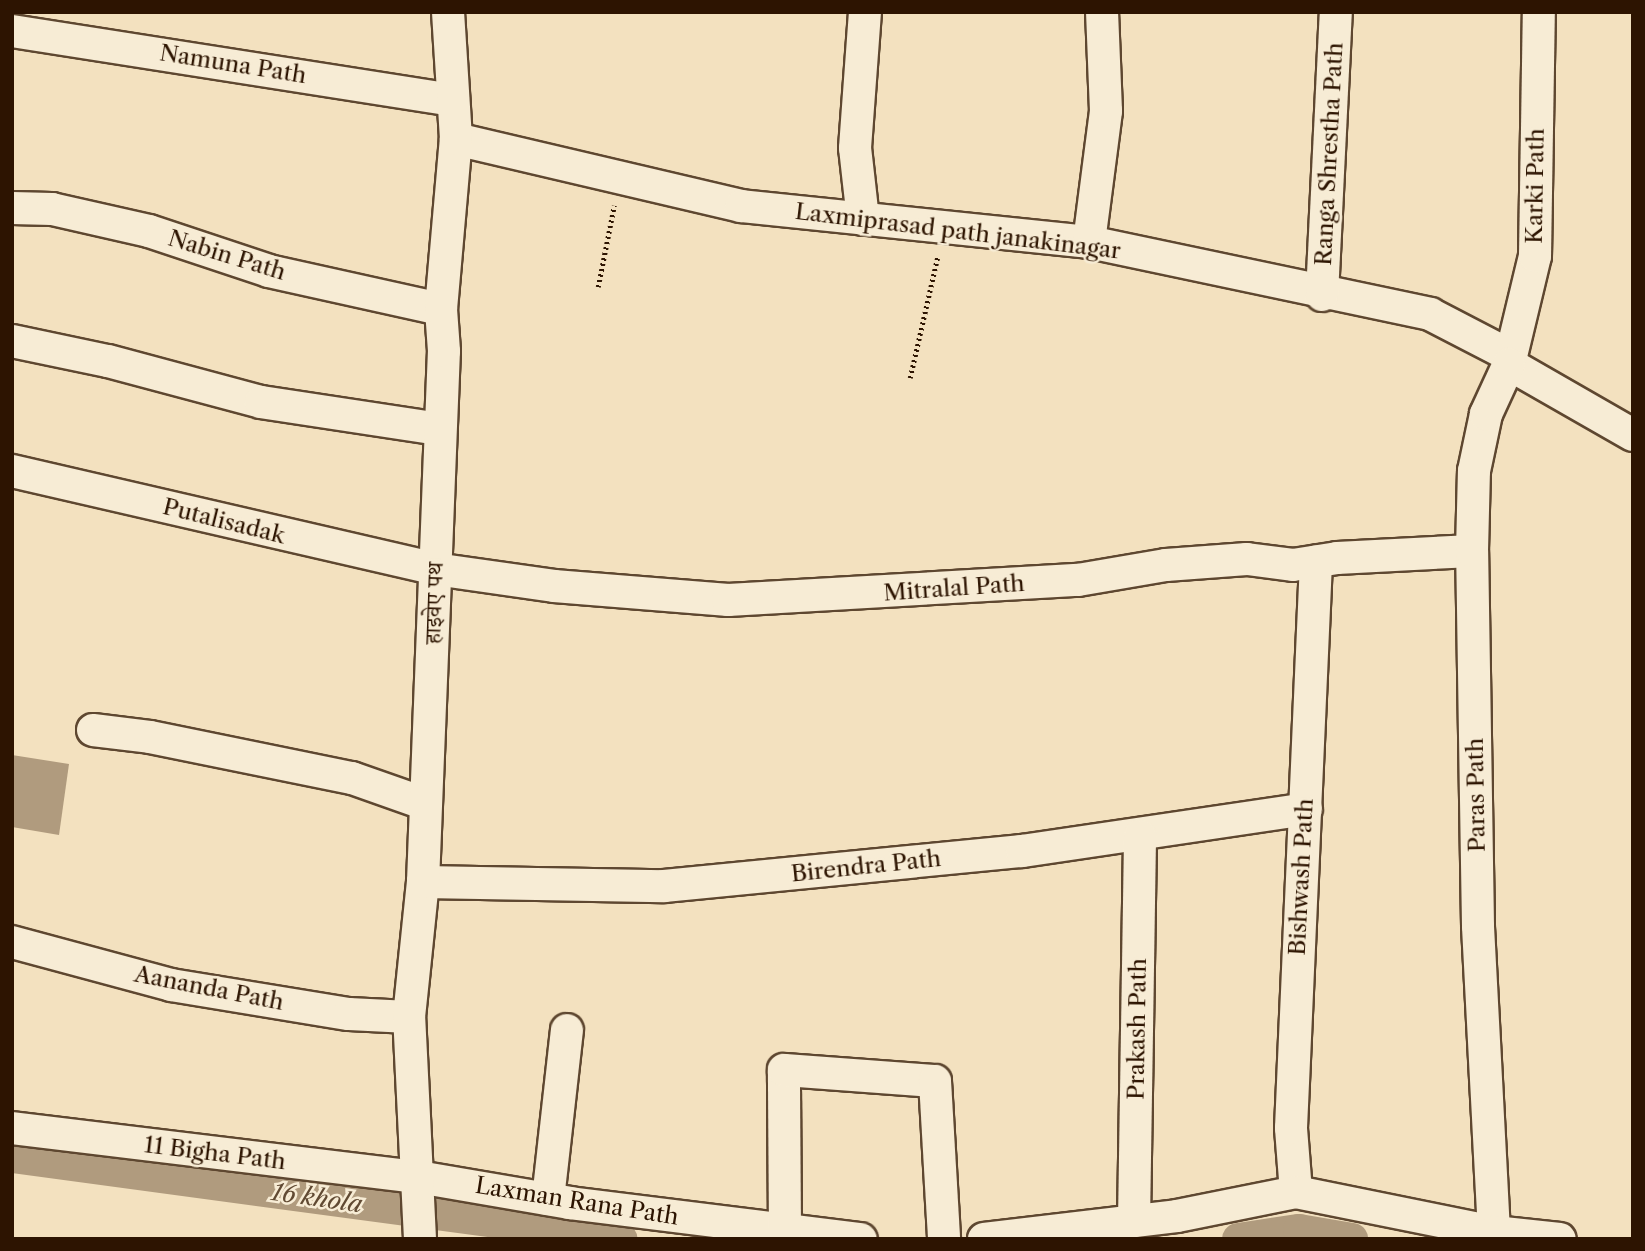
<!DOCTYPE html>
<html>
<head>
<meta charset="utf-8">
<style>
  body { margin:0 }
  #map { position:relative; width:1645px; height:1251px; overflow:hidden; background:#f3e1bf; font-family:"Libre Caslon Text","Noto Serif Devanagari",serif }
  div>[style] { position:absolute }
  .water>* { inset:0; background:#b09b7e }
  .canal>* { height:32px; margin:-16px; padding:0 16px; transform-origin:16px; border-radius:16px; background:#b09b7e }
  .path>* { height:4.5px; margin-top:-2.25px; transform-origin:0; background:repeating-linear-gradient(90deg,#2d1401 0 2px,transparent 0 5.5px) }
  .roads { filter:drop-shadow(2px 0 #5e4730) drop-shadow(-2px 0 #5e4730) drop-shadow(0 2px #5e4730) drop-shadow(0 -2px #5e4730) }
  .minor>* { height:32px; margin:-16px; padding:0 16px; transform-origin:16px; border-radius:16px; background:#f7ecd5 }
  span { translate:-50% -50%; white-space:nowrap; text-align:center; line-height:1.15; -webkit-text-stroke:5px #f7ecd5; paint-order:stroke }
  .street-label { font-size:23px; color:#2d1401 }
  .water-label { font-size:24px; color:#614a33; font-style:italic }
  .frame { position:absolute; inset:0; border:14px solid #2d1401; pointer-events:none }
</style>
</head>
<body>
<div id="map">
  <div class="water">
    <div style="clip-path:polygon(12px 755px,69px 764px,59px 835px,12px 827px)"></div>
  </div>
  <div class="canal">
    <div style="left:12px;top:1157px;width:615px;rotate:7.66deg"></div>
    <div style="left:1238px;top:1239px;width:62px;rotate:-8.4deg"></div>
    <div style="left:1299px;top:1230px;width:54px;rotate:9.6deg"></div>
  </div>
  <div class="path">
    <div style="left:598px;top:287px;width:83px;rotate:-78.8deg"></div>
    <div style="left:910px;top:378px;width:126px;rotate:-77.2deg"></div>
  </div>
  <div class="roads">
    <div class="minor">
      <div style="left:12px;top:31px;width:446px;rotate:8.9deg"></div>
      <div style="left:456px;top:139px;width:293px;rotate:13.2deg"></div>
      <div style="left:741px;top:206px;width:350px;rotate:5.9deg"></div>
      <div style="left:1089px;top:242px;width:349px;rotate:11.9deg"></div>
      <div style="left:1430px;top:314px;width:91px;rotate:27.4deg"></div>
      <div style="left:1511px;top:356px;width:8px;rotate:104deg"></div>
      <div style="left:1509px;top:364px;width:143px;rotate:29.8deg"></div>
      <div style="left:12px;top:208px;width:40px;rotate:1.4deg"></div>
      <div style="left:52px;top:209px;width:99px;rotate:12.8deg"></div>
      <div style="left:149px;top:231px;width:126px;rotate:18.4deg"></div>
      <div style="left:269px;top:271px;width:176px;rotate:12.5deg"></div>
      <div style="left:863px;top:219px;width:71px;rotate:-96.4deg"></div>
      <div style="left:855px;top:148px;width:136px;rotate:-85.8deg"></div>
      <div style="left:1089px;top:242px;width:132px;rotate:-82.6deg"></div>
      <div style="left:1106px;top:111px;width:99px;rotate:-92.3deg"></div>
      <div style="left:1322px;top:295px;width:283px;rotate:-87.2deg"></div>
      <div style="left:12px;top:341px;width:98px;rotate:11.8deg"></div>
      <div style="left:108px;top:361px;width:158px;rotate:15deg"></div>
      <div style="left:261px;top:402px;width:180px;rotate:8.6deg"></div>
      <div style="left:1511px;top:356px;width:103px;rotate:-76.5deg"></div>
      <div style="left:1535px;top:256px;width:244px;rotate:-89.1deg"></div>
      <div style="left:12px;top:471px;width:434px;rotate:13deg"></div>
      <div style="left:435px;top:569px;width:120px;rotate:8.1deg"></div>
      <div style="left:554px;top:586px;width:175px;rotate:4.6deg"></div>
      <div style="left:728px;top:600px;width:351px;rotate:-3.3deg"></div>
      <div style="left:1078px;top:580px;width:89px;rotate:-9.7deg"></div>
      <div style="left:1166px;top:565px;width:81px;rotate:-4.2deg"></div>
      <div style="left:1247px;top:559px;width:46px;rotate:7.4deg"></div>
      <div style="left:1293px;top:565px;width:45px;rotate:-9deg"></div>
      <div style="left:1337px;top:558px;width:135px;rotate:-3deg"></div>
      <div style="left:93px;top:730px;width:57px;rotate:7deg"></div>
      <div style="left:150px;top:737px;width:206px;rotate:11.5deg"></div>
      <div style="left:352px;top:778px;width:78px;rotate:19.4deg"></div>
      <div style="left:423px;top:882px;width:241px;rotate:1deg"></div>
      <div style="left:664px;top:886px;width:360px;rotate:-5.6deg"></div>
      <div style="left:1022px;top:851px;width:287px;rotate:-8.4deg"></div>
      <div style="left:12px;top:942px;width:165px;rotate:15.1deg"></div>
      <div style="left:171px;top:985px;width:180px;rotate:9.3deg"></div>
      <div style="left:349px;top:1014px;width:60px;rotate:2.9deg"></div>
      <div style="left:12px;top:1128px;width:409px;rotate:6.9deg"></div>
      <div style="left:418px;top:1177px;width:154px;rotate:9.7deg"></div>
      <div style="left:570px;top:1203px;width:293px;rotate:7.1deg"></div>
      <div style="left:1296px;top:1192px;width:64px;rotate:-94.5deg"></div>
      <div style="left:1291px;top:1128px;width:567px;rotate:-87.47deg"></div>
      <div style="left:548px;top:1199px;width:170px;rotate:-83.6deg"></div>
      <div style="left:1134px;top:1221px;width:385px;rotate:-89.1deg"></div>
      <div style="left:785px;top:1230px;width:160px;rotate:-90.4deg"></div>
      <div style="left:784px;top:1070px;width:151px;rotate:4.2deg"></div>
      <div style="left:935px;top:1081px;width:158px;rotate:86.7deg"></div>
      <div style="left:1494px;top:1232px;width:306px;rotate:-93deg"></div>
      <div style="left:1478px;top:926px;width:375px;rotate:-90.9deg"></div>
      <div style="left:1472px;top:551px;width:80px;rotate:-88.6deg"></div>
      <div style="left:1474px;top:471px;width:58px;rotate:-78.1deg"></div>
      <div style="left:1486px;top:414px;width:55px;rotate:-65.3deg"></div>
      <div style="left:420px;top:1239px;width:222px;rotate:-92.8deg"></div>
      <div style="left:409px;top:1017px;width:136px;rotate:-84.1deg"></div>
      <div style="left:423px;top:882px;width:531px;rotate:-87.74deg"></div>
      <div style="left:444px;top:351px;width:42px;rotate:-94.1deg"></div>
      <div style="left:441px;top:309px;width:171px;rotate:-85deg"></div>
      <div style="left:456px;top:139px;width:127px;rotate:-93.6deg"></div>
      <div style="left:984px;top:1239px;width:194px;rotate:-6.8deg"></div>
      <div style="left:1177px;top:1216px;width:121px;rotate:-11.4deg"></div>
      <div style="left:1296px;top:1192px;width:202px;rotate:11.4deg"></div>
      <div style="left:1494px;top:1232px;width:66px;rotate:6.1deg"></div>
    </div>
  </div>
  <div class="street-label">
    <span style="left:233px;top:64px;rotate:9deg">Namuna Path</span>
    <span style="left:1329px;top:154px;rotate:-87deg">Ranga Shrestha Path</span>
    <span style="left:1535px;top:186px;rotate:-89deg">Karki Path</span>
    <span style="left:958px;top:231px;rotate:7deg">Laxmiprasad path janakinagar</span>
    <span style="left:227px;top:255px;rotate:17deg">Nabin Path</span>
    <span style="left:224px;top:521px;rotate:14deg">Putalisadak</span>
    <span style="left:954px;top:588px;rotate:-4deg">Mitralal Path</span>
    <span style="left:434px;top:603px;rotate:-88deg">हाइवेए पथ</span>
    <span style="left:1476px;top:795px;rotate:-91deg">Paras Path</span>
    <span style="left:866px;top:866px;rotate:-6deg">Birendra Path</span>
    <span style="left:1301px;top:877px;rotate:-87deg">Bishwash Path</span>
    <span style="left:209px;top:988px;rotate:11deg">Aananda Path</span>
    <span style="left:1137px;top:1029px;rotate:-89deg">Prakash Path</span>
    <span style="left:215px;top:1153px;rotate:7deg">11 Bigha Path</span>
    <span style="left:577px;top:1201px;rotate:9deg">Laxman Rana Path</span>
  </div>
  <div class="water-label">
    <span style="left:317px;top:1198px;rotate:8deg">16 khola</span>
  </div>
  <div class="frame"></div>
</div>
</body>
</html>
